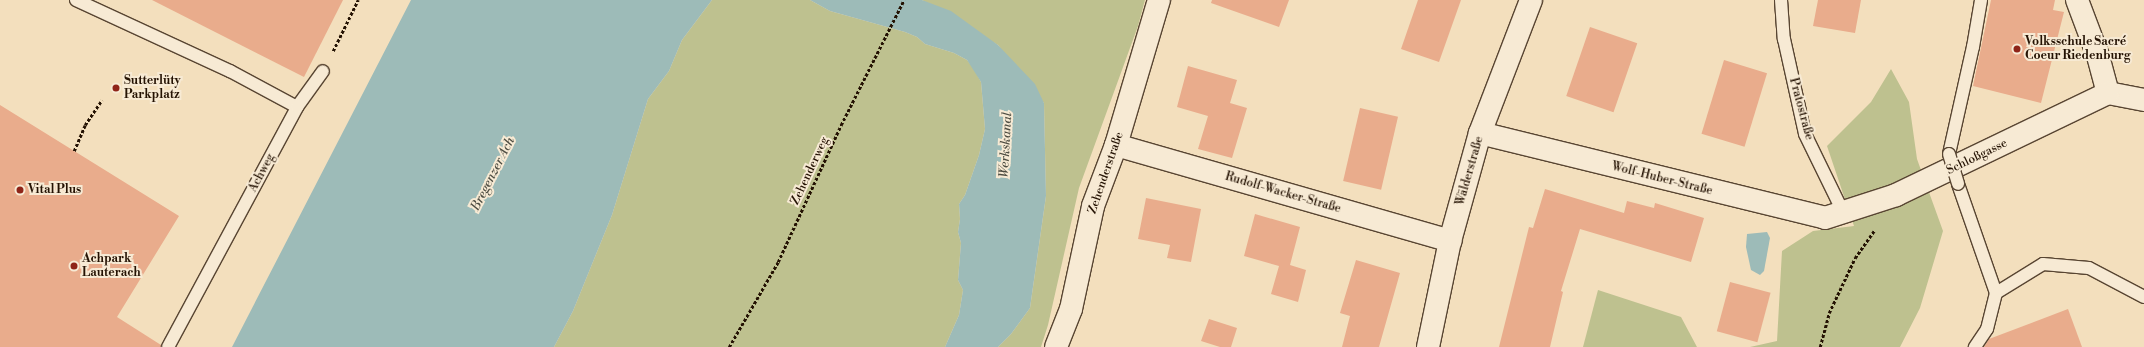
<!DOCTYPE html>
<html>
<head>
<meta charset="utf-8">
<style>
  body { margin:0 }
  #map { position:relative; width:2144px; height:347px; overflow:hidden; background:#f3dfbd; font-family:"Libre Bodoni",serif }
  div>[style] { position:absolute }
  .green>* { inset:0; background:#bec18f }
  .water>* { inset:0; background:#9dbbb8 }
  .building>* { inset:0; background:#e9ac8c; transform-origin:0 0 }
  .path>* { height:2.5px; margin-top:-1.25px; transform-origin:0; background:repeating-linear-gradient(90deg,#241203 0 3px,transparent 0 5px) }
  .roads { filter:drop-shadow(1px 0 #584532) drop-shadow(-1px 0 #584532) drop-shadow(0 1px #584532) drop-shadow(0 -1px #584532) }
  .service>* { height:12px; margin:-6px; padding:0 6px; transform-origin:6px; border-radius:6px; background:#f7ead4 }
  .minor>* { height:22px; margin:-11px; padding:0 11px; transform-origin:11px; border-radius:11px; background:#f7ead4 }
  .bridges { filter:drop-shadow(1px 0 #584532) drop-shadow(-1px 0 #584532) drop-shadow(0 1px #584532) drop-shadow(0 -1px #584532) }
  .service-bridge>* { height:12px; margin:-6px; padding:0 6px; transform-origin:6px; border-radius:6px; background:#f7ead4 }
  .dots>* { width:11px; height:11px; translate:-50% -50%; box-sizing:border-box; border:2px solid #f7ead4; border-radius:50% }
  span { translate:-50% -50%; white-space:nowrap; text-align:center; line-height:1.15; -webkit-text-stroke:4px #f7ead4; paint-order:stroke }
  .poi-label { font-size:12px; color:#241203; font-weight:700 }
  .left { translate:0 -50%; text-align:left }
  .street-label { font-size:12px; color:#241203 }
  .water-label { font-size:13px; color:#4e4d42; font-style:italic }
</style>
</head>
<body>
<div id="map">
  <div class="green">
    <div style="clip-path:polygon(712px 0,810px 0,830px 11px,905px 32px,917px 37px,925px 44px,954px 53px,967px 60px,974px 69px,981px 82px,985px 129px,979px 155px,965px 195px,959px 204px,960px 219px,958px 232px,961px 243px,958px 280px,963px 290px,959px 315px,945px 347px,554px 347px,573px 311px,612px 215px,648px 99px,669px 71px,682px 40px)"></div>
    <div style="clip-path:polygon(922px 0,1145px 0,1138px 26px,1079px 188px,1048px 325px,1041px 347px,998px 347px,1011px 334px,1030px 308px,1046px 196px,1044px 103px,998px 45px)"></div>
    <div style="clip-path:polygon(1891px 69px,1909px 102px,1917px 159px,1943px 231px,1920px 308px,1900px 347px,1750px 347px,1777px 341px,1782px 251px,1813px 231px,1854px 226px,1827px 146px,1871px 102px)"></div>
    <div style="clip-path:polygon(1598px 290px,1681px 317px,1697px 347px,1583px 347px)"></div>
  </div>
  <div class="water">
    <div style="clip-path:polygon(411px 0,712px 0,682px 40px,669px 71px,648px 99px,612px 215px,573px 311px,554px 347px,232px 347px)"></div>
    <div style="clip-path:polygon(810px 0,922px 0,951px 11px,998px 45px,1035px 84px,1044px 103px,1046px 196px,1030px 308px,1011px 334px,998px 347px,945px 347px,959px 315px,963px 290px,958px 280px,961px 243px,958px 232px,960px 219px,959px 204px,965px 195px,979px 155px,985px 129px,981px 82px,967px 60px,954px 53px,925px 44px,917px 37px,905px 32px,830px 11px)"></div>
    <div style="clip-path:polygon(1767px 232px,1770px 238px,1764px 271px,1760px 275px,1751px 270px,1746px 247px,1747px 234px)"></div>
  </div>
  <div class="building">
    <div style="clip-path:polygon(152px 0,343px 0,304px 77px)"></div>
    <div style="clip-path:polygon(1212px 0,1289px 0,1279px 27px,1211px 3px)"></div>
    <div style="clip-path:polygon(1418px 0,1461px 0,1439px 62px,1401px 49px)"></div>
    <div style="clip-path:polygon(1818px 0,1861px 0,1855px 33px,1813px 26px)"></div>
    <div style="clip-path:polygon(1991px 0,2055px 0,2053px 10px,2064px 12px,2041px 103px,1973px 86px)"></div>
    <div style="left:1590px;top:27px;width:50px;height:73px;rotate:19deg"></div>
    <div style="left:1724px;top:60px;width:45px;height:77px;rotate:17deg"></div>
    <div style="clip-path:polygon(1188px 66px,1237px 80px,1230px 103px,1247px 108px,1232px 158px,1198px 149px,1208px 116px,1177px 107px)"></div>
    <div style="clip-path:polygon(0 105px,179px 216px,117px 317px,161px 345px,161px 347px,0 347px)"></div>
    <div style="left:1360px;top:108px;width:39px;height:75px;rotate:13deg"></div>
    <div style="clip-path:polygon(1545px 189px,1624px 213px,1627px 201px,1654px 208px,1655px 203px,1704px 218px,1691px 262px,1580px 229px,1561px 291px,1563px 292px,1550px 347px,1499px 347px,1529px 227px,1533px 228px)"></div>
    <div style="clip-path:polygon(1146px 198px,1201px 209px,1191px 262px,1167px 258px,1170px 245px,1138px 239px)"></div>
    <div style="clip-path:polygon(1255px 214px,1300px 227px,1290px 265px,1306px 270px,1298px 302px,1271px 294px,1279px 266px,1244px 256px)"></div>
    <div style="clip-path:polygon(1356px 260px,1400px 273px,1379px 347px,1342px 347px,1350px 316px,1340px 313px)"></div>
    <div style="left:1730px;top:282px;width:42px;height:51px;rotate:15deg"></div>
    <div style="clip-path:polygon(2068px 309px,2082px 347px,1984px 347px,1989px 339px)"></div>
    <div style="clip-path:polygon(1209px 319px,1237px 328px,1231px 347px,1220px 347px,1201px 341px)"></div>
  </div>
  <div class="path">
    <div style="left:333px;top:51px;width:57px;rotate:-63.9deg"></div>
    <div style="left:74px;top:151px;width:28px;rotate:-67deg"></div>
    <div style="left:85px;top:125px;width:30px;rotate:-56deg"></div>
    <div style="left:729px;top:347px;width:98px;rotate:-60deg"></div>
    <div style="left:778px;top:262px;width:151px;rotate:-65.3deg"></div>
    <div style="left:841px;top:125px;width:140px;rotate:-63.3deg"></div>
    <div style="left:1820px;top:347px;width:35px;rotate:-75deg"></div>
    <div style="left:1829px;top:313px;width:61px;rotate:-64.7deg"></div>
    <div style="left:1855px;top:258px;width:33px;rotate:-55deg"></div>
  </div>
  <div class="roads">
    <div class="service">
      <div style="left:76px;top:0;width:170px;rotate:24.8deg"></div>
      <div style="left:230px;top:71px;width:76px;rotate:28.2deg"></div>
      <div style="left:1781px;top:0;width:39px;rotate:86deg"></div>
      <div style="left:1784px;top:39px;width:97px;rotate:77.5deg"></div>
      <div style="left:1805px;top:134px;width:87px;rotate:64deg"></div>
      <div style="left:1949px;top:154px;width:110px;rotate:-77.4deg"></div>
      <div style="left:1973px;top:47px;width:48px;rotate:-80.3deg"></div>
      <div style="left:1958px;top:184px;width:115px;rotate:70.8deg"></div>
      <div style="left:1996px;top:293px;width:37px;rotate:104deg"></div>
      <div style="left:1987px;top:329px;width:22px;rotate:124deg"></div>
      <div style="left:1996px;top:293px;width:55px;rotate:-31.7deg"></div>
      <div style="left:2043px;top:264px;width:46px;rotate:5deg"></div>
      <div style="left:2089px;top:268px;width:62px;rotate:27.8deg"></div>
      <div style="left:168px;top:347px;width:272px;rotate:-61.7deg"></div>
      <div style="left:297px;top:107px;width:44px;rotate:-54.2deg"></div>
    </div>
    <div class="minor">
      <div style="left:2077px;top:0;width:60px;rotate:69.4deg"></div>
      <div style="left:2098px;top:56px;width:38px;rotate:75deg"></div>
      <div style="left:2108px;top:93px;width:37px;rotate:11deg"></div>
      <div style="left:1480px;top:133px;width:355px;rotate:13.8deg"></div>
      <div style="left:1825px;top:218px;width:75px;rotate:-17.9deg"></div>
      <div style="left:1896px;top:195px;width:235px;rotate:-25.7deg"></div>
      <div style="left:1116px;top:145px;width:348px;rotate:16deg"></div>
      <div style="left:1056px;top:347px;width:41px;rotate:-68.5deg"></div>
      <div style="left:1071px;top:309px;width:105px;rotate:-77.9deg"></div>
      <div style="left:1093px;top:206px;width:65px;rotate:-69.3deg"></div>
      <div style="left:1116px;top:145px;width:151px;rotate:-73.5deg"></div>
      <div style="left:1428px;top:347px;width:108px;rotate:-78.3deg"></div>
      <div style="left:1450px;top:241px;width:112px;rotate:-74.5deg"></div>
      <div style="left:1480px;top:133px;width:142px;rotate:-69deg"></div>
    </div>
  </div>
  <div class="bridges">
    <div class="service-bridge">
      <div style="left:1949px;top:154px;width:31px;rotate:73deg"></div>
    </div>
  </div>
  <div class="dots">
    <div style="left:2017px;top:49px;background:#8f2418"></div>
    <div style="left:116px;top:88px;background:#8f2418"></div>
    <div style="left:20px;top:190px;background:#8f2418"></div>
    <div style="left:74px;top:266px;background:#8f2418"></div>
  </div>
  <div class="poi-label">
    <span class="left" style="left:2025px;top:49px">Volksschule Sacré<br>Coeur Riedenburg</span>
    <span class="left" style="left:124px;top:88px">Sutterlüty<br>Parkplatz</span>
    <span class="left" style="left:28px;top:190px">Vital Plus</span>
    <span class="left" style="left:82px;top:266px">Achpark<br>Lauterach</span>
  </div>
  <div class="street-label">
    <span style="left:1801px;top:109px;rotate:75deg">Pratostraße</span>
    <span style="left:1977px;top:157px;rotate:-26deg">Schloßgasse</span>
    <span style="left:810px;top:171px;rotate:-65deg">Zehenderweg</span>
    <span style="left:1470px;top:171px;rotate:-74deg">Wälderstraße</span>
    <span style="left:262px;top:173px;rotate:-62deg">Achweg</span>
    <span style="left:1106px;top:173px;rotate:-71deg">Zehenderstraße</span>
    <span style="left:1662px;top:179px;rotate:14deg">Wolf-Huber-Straße</span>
    <span style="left:1283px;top:193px;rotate:16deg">Rudolf-Wacker-Straße</span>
  </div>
  <div class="water-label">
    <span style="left:1006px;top:145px;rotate:-87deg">Werkskanal</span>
    <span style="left:493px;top:174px;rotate:-63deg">Bregenzer Ach</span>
  </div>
</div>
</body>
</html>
